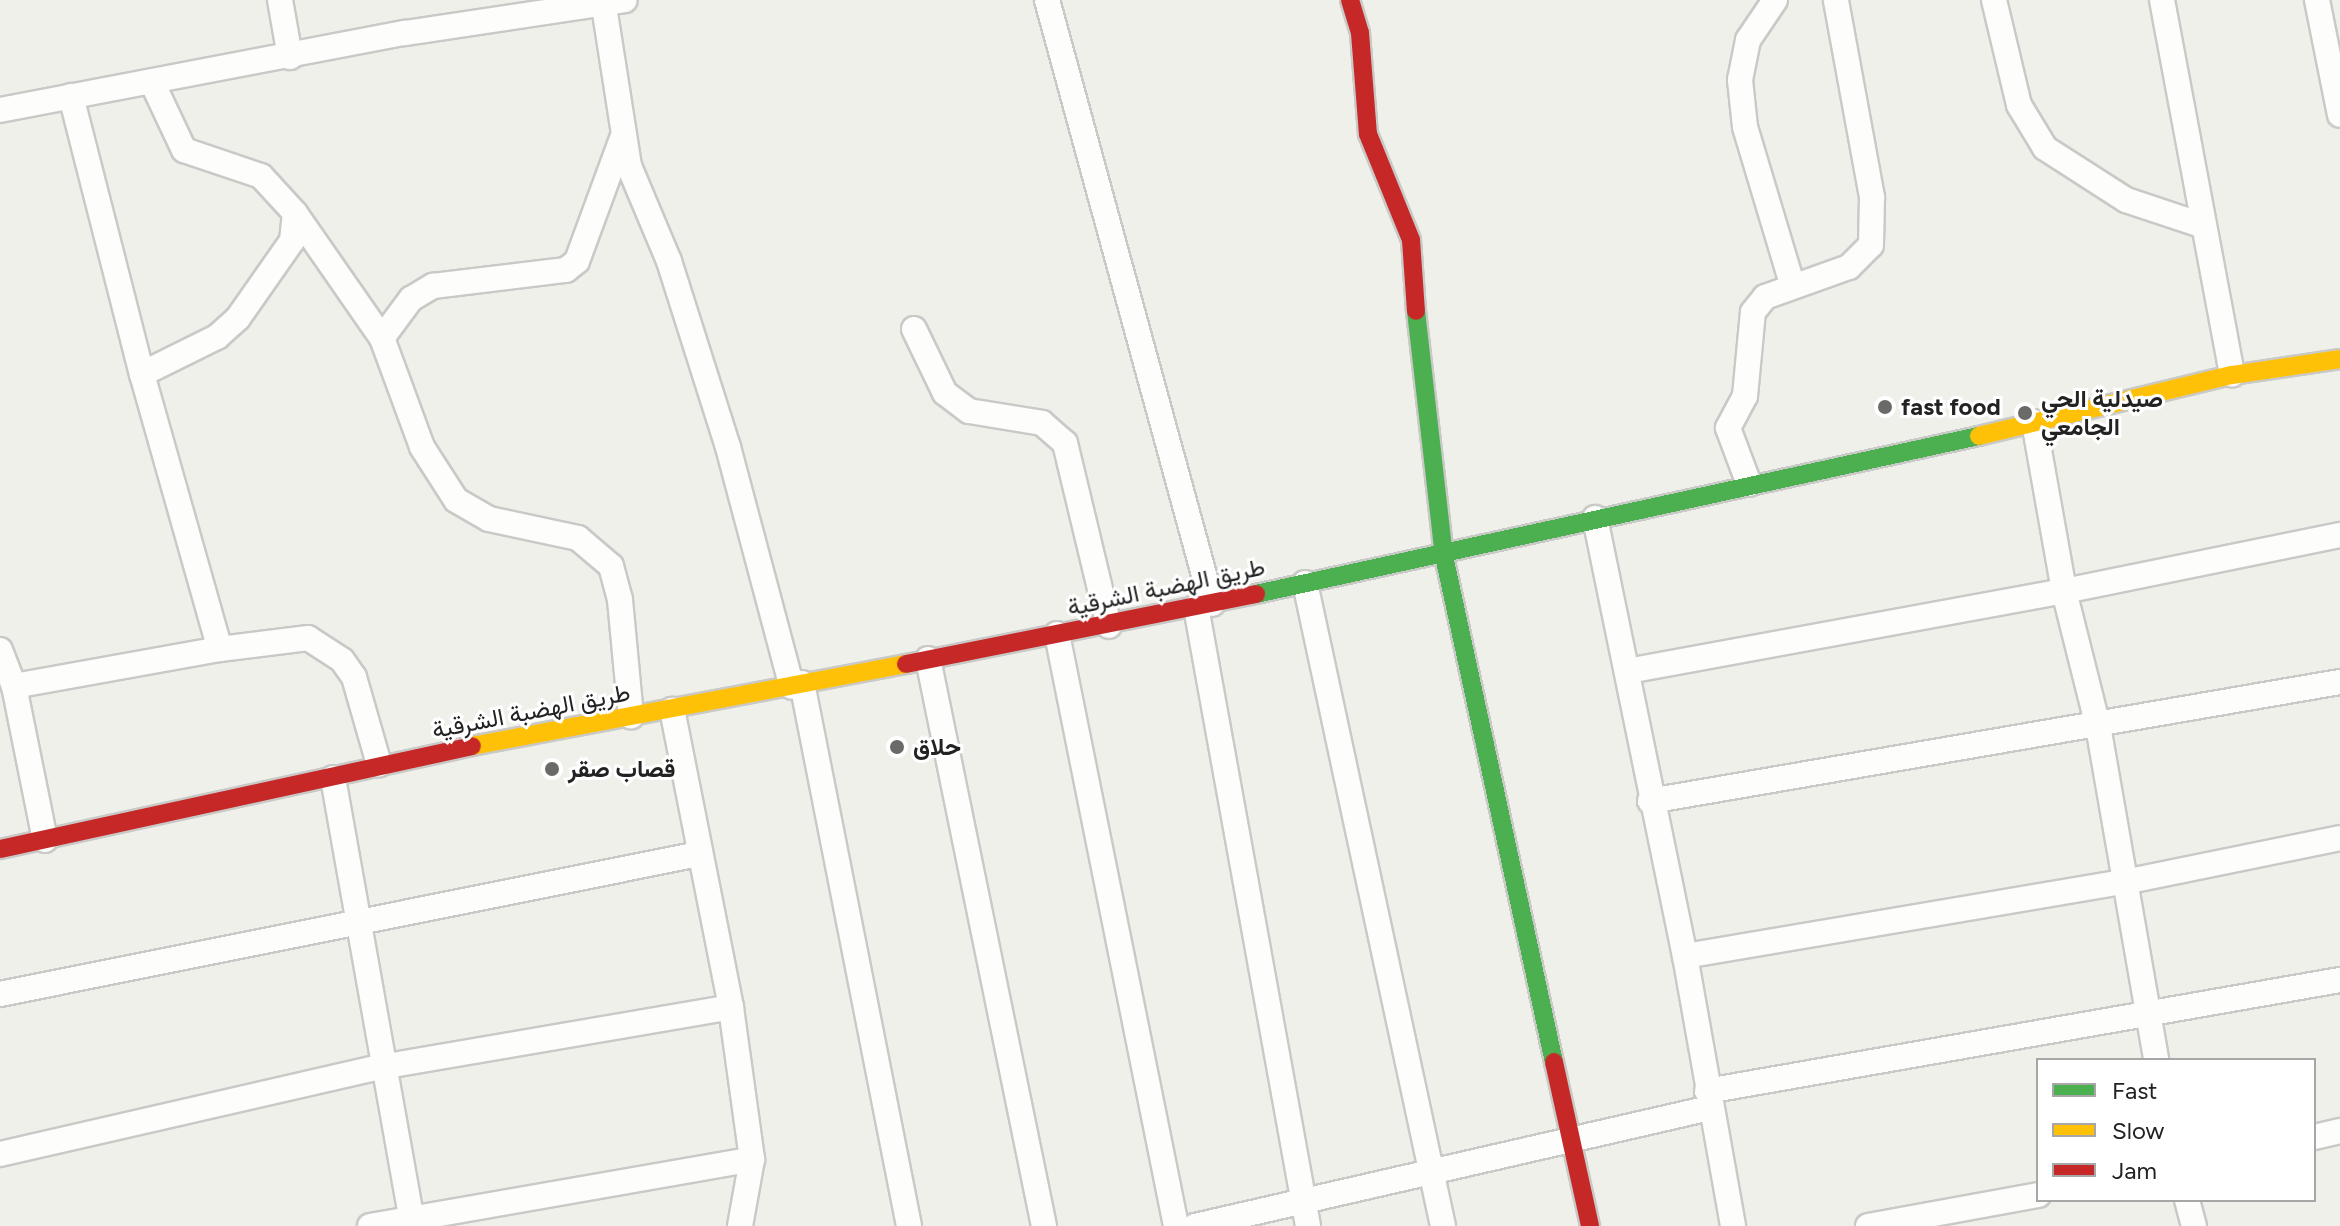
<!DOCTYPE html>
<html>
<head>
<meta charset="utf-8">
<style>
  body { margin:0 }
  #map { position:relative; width:2340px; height:1226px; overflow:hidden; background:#f0f0eb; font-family:Figtree,Vazirmatn,sans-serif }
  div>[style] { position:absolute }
  .roads { filter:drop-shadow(2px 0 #c9c9c7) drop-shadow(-2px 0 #c9c9c7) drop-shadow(0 2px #c9c9c7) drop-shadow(0 -2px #c9c9c7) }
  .street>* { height:24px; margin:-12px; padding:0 12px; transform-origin:12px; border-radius:12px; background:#fdfdfc }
  .fast>* { height:18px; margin:-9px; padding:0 9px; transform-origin:9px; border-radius:9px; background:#4caf50 }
  .slow>* { height:18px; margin:-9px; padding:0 9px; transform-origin:9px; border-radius:9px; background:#ffc107 }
  .jam>* { height:18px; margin:-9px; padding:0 9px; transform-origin:9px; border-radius:9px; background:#c62828 }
  .dots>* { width:22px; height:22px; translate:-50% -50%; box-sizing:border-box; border:4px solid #fff; border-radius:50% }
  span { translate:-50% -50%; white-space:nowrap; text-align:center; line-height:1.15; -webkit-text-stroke:6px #fff; paint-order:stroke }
  .poi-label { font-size:24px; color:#222; font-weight:700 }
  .left { translate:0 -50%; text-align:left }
  .street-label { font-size:24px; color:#222 }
  .legend { position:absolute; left:2036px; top:1058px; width:280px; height:144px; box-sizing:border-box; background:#fff; border:2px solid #a7a7a7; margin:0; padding:10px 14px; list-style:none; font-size:24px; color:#222 }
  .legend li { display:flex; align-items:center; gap:16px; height:40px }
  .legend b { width:40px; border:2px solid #a7a7a7 }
</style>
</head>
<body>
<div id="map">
  <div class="roads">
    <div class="street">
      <div style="left:280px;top:0;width:58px;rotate:80deg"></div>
      <div style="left:603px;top:0;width:168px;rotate:81.1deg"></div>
      <div style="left:629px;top:166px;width:103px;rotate:67.2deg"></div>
      <div style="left:669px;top:261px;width:195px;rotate:72.4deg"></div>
      <div style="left:728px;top:447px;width:248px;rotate:75.1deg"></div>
      <div style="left:1047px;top:0;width:626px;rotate:74.72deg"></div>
      <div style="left:1775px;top:0;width:48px;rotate:124deg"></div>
      <div style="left:1748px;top:40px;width:41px;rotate:101.3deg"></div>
      <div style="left:1740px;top:80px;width:47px;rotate:83.9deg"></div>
      <div style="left:1745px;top:127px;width:164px;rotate:73.3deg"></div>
      <div style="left:1994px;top:0;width:108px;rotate:76.6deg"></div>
      <div style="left:2019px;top:105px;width:50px;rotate:58.8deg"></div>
      <div style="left:2045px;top:148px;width:96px;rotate:32.7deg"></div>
      <div style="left:2126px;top:200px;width:82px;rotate:18.4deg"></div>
      <div style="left:2162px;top:0;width:381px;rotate:79.4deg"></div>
      <div style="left:2317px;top:0;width:117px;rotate:78.7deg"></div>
      <div style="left:71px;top:96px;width:287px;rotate:75.7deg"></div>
      <div style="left:142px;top:374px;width:286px;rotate:74.2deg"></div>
      <div style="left:0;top:110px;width:412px;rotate:-10.8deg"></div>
      <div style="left:405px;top:33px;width:222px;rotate:-8.5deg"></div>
      <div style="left:295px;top:213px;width:152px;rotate:55.2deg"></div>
      <div style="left:382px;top:338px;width:116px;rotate:69.8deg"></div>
      <div style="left:422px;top:447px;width:63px;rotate:57.3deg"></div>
      <div style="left:456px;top:500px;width:38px;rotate:30deg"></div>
      <div style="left:489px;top:519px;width:91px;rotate:12.1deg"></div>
      <div style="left:578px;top:538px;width:43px;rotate:40.3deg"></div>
      <div style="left:611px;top:566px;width:35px;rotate:75deg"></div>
      <div style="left:620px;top:600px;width:117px;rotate:84.6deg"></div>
      <div style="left:914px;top:329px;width:71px;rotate:64.2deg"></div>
      <div style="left:945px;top:393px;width:30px;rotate:37deg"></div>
      <div style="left:969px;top:411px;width:74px;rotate:9.3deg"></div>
      <div style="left:1042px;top:423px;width:30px;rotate:41deg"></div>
      <div style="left:1065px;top:443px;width:188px;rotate:76.5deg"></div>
      <div style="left:382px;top:338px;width:49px;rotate:-53.4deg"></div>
      <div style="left:411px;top:299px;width:26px;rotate:-31deg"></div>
      <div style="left:433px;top:286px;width:134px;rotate:-6.9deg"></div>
      <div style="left:566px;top:270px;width:14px;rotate:-39deg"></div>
      <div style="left:577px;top:261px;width:130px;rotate:-69.8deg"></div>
      <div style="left:142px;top:374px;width:84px;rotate:-26.3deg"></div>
      <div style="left:217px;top:337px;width:28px;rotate:-42deg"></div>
      <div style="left:238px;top:318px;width:94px;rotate:-55deg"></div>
      <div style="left:292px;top:241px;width:28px;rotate:-84deg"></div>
      <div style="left:295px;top:213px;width:50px;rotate:-132.6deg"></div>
      <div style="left:261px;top:176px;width:81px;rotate:-161.3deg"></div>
      <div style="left:184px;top:150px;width:75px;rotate:-115.2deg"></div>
      <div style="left:2034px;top:422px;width:172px;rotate:79.9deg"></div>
      <div style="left:2064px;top:591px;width:139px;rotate:75.9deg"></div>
      <div style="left:2098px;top:726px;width:339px;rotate:80.1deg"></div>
      <div style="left:1749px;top:484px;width:60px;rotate:-110.6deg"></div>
      <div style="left:1728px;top:428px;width:36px;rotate:-62deg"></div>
      <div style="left:1745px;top:396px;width:84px;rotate:-84.6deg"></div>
      <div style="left:1753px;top:312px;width:19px;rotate:-51deg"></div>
      <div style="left:1765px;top:297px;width:89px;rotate:-19.7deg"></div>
      <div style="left:1849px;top:267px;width:31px;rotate:-45deg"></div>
      <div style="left:1871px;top:245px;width:48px;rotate:-88.8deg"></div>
      <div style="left:1872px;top:197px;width:200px;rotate:-100.4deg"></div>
      <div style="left:1595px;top:518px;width:447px;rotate:78.4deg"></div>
      <div style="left:1685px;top:956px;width:274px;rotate:79.9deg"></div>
      <div style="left:1305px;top:583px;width:658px;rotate:77.89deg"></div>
      <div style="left:1196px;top:607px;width:629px;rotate:79.74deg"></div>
      <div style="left:1057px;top:634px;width:604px;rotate:78.63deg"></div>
      <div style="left:0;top:650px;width:39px;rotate:69deg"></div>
      <div style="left:14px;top:686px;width:157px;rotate:78.6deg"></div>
      <div style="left:928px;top:659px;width:579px;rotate:78.44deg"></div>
      <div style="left:1628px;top:671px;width:443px;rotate:-10.4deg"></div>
      <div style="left:2064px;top:591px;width:282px;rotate:-11.5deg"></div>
      <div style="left:802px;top:683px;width:553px;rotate:78.85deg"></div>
      <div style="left:14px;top:686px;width:209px;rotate:-10.2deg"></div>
      <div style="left:220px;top:649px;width:89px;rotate:-7.1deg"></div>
      <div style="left:308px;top:638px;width:40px;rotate:32.9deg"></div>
      <div style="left:342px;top:660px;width:21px;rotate:55deg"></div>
      <div style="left:354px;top:677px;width:91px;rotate:74deg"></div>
      <div style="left:333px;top:778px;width:447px;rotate:79.9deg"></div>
      <div style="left:1650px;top:801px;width:700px;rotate:-9.79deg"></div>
      <div style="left:1685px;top:956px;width:445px;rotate:-9.6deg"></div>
      <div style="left:2124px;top:882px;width:220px;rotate:-11.5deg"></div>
      <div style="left:0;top:994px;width:713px;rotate:-11.33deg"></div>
      <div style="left:1707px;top:1091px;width:643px;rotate:-9.95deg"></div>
      <div style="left:2314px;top:1137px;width:27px;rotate:-13deg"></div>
      <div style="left:0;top:1154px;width:391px;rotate:-12.9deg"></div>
      <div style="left:381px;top:1067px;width:355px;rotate:-9.7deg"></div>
      <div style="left:2187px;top:1200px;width:27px;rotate:75deg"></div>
      <div style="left:370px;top:1226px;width:388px;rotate:-9.9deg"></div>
      <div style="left:752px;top:1159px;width:153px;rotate:-97.9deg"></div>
      <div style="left:731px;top:1007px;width:303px;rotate:-101.2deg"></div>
      <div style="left:740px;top:1226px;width:68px;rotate:-79.8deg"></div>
      <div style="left:1195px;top:1226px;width:528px;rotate:-12.91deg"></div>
      <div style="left:1868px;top:1226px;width:173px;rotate:-10.3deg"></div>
    </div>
    <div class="fast">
      <div style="left:1416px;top:311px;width:247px;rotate:83.5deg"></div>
      <div style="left:1444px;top:556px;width:518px;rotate:77.74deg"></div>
      <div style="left:1256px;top:594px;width:740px;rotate:-12.33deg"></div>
    </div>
    <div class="slow">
      <div style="left:1979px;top:436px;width:260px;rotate:-13.6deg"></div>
      <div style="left:2232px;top:375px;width:109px;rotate:-8.4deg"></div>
      <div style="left:472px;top:746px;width:442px;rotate:-10.7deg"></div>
    </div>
    <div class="jam">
      <div style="left:1350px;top:0;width:34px;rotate:73deg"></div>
      <div style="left:1360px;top:33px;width:101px;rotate:85.5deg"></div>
      <div style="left:1368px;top:134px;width:114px;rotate:67.9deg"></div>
      <div style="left:1411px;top:240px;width:71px;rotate:86deg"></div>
      <div style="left:906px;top:664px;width:357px;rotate:-11.3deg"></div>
      <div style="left:0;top:849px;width:483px;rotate:-12.3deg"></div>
      <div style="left:1554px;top:1062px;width:168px;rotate:77.6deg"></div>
    </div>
  </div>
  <div class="dots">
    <div style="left:1885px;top:407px;background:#6a6a68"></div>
    <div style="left:2025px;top:413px;background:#6a6a68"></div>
    <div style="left:897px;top:747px;background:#6a6a68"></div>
    <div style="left:552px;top:769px;background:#6a6a68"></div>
  </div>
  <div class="poi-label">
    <span class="left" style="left:2041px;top:413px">صيدلية الحي<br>الجامعي</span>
    <span class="left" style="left:1901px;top:407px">fast food</span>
    <span class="left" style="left:913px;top:747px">حلاق</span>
    <span class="left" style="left:568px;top:769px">قصاب صقر</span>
  </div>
  <div class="street-label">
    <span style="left:1166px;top:587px;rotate:-12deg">طريق الهضبة الشرقية</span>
    <span style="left:531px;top:711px;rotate:-11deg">طريق الهضبة الشرقية</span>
  </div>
  <ul class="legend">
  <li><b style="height:10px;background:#4caf50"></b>Fast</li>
  <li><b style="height:10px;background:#ffc107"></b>Slow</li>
  <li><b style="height:10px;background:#c62828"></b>Jam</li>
  </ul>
</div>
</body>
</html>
